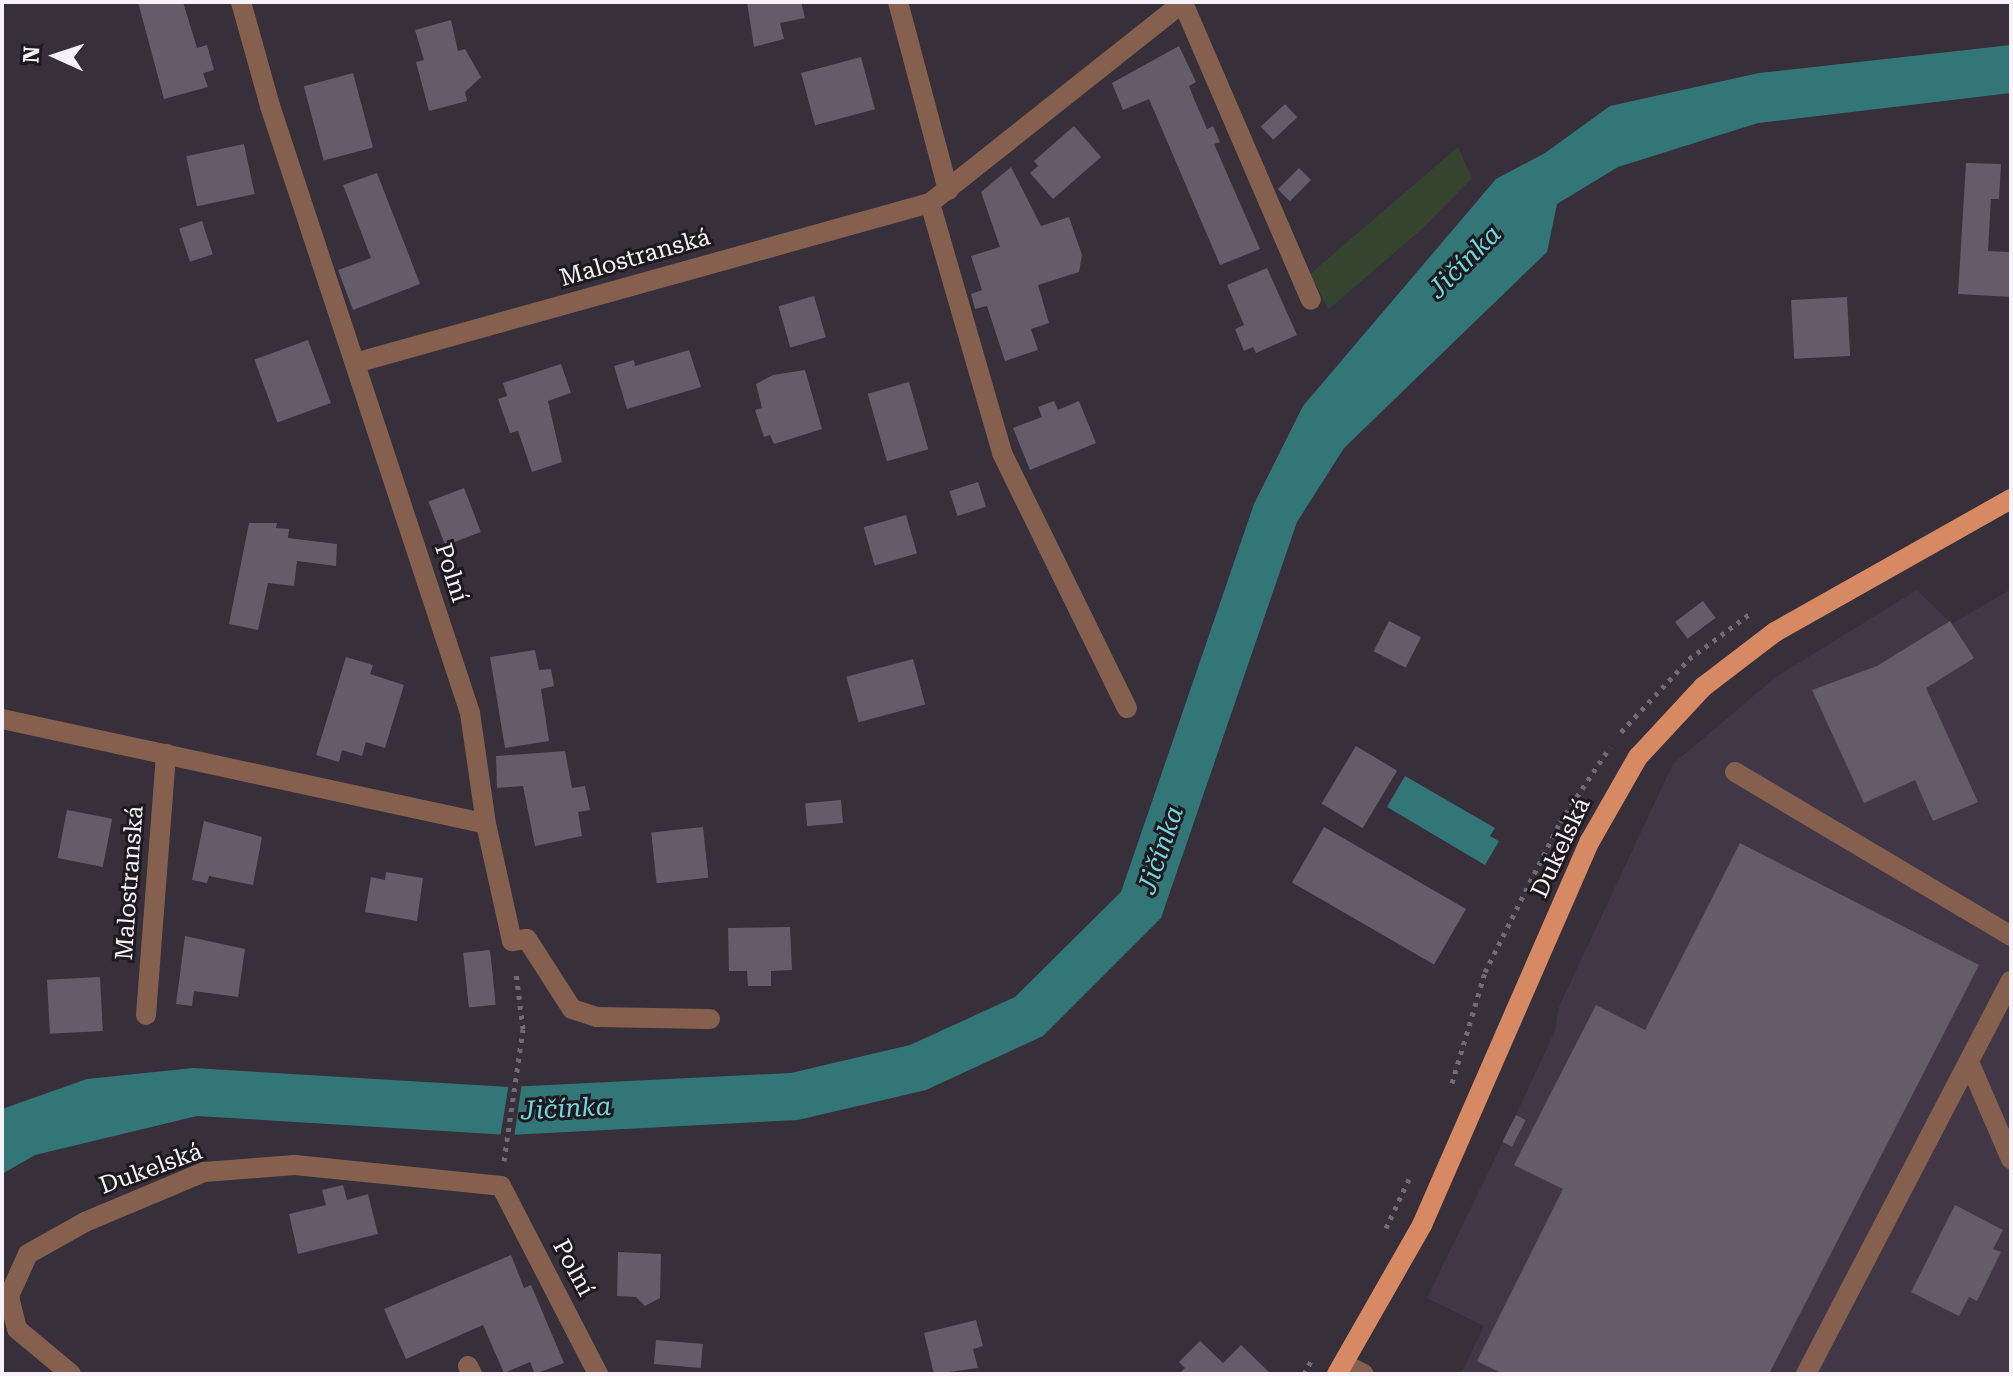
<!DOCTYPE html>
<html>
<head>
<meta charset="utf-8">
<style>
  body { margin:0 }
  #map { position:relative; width:2013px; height:1376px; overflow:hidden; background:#37303b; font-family:"Roboto Serif",serif }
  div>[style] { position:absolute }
  .built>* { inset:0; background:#423747 }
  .green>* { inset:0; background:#35442f }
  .water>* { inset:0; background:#327678 }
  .pier>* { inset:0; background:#37303b }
  .building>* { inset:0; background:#645c68; transform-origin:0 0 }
  .path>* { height:5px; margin-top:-2.5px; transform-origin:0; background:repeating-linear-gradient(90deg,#716b75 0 4px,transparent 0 10px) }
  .minor>* { height:20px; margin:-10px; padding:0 10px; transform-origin:10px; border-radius:10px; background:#86604e }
  .major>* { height:20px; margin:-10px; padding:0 10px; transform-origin:10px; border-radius:10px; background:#d78964 }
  span { translate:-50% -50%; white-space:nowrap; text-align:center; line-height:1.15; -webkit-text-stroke:6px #1d191e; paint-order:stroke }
  .street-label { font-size:24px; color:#f7f2f9 }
  .water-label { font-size:26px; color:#6fd9dd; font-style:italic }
  .frame { position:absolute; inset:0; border:4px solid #f7f2f9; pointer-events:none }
  .north { position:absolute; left:16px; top:16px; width:80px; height:80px; -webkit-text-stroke:6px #1d191e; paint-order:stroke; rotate:273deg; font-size:22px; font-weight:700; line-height:32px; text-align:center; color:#f7f2f9 }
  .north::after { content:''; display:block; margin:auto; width:28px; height:36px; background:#f7f2f9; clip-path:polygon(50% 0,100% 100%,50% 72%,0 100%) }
</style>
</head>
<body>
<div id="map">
  <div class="built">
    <div style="clip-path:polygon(2011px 589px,2011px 1374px,1461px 1374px,1484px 1326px,1427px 1298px,1503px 1142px,1513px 1146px,1526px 1120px,1516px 1115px,1555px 1031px,1558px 1009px,1673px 764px,1776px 677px,1917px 590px,1952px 624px)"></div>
  </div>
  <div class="green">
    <div style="clip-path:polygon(1458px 147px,1472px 178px,1423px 228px,1329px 309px,1310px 274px)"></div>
  </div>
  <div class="water">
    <div style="clip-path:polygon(2011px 45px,2011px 93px,1758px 123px,1618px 167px,1557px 204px,1547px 252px,1344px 448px,1297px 522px,1161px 918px,1043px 1036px,926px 1090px,798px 1120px,509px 1135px,197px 1116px,35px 1155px,2px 1174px,2px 1109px,87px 1079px,193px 1068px,509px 1087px,791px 1073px,910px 1045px,1015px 997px,1121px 892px,1254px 504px,1303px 406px,1496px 179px,1545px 153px,1610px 106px,1759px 73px)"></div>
    <div style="clip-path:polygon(1405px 776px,1495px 828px,1490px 836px,1499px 841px,1485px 865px,1387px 807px)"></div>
  </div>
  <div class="pier">
    <div style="clip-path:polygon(522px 1082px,514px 1138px,500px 1138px,509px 1083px)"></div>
  </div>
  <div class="building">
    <div style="clip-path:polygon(138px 2px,183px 2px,197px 48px,207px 45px,214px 70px,203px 73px,208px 87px,164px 99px)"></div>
    <div style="clip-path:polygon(747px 2px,801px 2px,805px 18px,780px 23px,784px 39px,754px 47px)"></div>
    <div style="clip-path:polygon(451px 20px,458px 51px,465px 49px,481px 77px,465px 92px,467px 101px,429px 111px,416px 62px,424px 60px,415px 30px)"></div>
    <div style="clip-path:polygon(1179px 46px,1196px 82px,1189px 86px,1194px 99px,1207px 129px,1213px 126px,1220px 142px,1214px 144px,1260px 249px,1220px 265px,1149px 99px,1123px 110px,1112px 83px)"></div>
    <div style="left:861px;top:57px;width:54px;height:62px;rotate:75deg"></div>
    <div style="left:353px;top:73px;width:77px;height:51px;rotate:75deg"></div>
    <div style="left:1285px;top:104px;width:18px;height:33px;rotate:47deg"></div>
    <div style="clip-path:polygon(1074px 126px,1101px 157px,1053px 199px,1030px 173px,1038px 166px,1034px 161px)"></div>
    <div style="left:244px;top:144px;width:51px;height:59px;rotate:78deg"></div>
    <div style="clip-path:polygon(1966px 163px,2001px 164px,1999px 199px,1991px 199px,1988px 251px,2011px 252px,2011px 297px,1958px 294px)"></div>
    <div style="clip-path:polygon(1011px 167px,1041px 226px,1069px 217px,1082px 255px,1079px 272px,1038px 285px,1049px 323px,1031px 329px,1038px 350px,1005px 361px,987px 306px,975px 309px,971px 294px,982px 290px,971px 256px,1000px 247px,981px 192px)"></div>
    <div style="left:1299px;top:168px;width:17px;height:30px;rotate:45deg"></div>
    <div style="clip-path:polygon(377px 173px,420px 284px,353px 310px,338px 270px,371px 258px,343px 185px)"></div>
    <div style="left:202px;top:221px;width:35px;height:24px;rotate:72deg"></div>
    <div style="clip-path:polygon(1267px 268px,1297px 335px,1256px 353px,1253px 347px,1244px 351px,1235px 329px,1244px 325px,1227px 285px)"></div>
    <div style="left:814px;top:296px;width:43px;height:37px;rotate:74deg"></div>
    <div style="left:1847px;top:297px;width:59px;height:56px;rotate:87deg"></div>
    <div style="left:308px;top:340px;width:67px;height:57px;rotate:70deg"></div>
    <div style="clip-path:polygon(689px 350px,701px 387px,627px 409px,614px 366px,634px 360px,635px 366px)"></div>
    <div style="clip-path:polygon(561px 364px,571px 393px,548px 401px,562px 462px,532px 472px,518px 431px,510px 433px,498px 399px,507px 396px,503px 383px)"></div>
    <div style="clip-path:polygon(805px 370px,822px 429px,774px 444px,770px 435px,764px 437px,755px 410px,762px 408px,756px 384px,773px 375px)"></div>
    <div style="left:909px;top:382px;width:70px;height:43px;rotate:74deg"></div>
    <div style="clip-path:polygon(1054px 401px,1058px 410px,1079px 401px,1096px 443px,1030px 470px,1013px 428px,1042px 417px,1038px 407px)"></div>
    <div style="left:978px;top:482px;width:26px;height:30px;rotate:72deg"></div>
    <div style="left:464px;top:488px;width:47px;height:38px;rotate:69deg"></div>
    <div style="left:906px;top:515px;width:40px;height:44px;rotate:74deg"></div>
    <div style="clip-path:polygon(249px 523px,277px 523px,276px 528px,289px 529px,288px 538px,337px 544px,336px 566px,297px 561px,294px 586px,268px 583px,258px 630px,229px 624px)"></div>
    <div style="left:1703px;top:601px;width:21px;height:35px;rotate:53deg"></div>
    <div style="left:1389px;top:621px;width:36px;height:34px;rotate:27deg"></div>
    <div style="clip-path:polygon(1950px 621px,1974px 658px,1926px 688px,1978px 802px,1933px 821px,1915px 780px,1864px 803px,1812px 690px,1877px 666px)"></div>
    <div style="clip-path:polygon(535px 650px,539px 670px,551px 669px,554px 686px,541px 689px,549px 741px,505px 748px,490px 657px)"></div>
    <div style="clip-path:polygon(346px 657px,373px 665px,370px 674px,404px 685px,385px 748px,366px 742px,362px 756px,342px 750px,339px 762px,316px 755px)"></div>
    <div style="left:913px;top:659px;width:47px;height:69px;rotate:75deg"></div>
    <div style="left:1356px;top:746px;width:48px;height:67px;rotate:31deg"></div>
    <div style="clip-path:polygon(565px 751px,572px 788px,585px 786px,590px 810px,578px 812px,582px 836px,535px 846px,523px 786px,497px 788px,496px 756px)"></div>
    <div style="left:841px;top:800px;width:23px;height:36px;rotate:85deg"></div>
    <div style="left:67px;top:810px;width:46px;height:49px;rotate:11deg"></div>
    <div style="clip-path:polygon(204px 821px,262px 837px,253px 885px,209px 876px,207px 883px,192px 880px)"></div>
    <div style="left:703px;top:827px;width:51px;height:52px;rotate:84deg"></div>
    <div style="left:1324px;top:827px;width:164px;height:64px;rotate:30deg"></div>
    <div style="clip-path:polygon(1740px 843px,1979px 965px,1769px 1374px,1503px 1374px,1477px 1361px,1563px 1189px,1514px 1165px,1596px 1005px,1645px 1030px)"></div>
    <div style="clip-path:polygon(386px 872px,423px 878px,417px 921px,365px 912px,371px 877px,385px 880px)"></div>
    <div style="clip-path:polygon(790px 927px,792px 970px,771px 971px,771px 986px,748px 986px,747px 971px,729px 971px,728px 928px)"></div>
    <div style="clip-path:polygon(185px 936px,245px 949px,238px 997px,194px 991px,192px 1006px,176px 1004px)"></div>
    <div style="left:490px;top:950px;width:55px;height:27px;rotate:84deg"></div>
    <div style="left:100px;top:977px;width:54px;height:53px;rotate:87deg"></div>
    <div style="left:1516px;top:1115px;width:11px;height:30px;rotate:27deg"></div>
    <div style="clip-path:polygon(343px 1185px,347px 1200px,368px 1194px,378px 1234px,298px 1254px,289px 1214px,326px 1205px,322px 1190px)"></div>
    <div style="clip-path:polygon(1955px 1205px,2003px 1230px,1993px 1249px,2001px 1252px,1977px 1301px,1969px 1297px,1959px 1316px,1911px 1292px)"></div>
    <div style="clip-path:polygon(618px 1252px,661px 1254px,660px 1298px,645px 1306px,636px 1297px,617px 1296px)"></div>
    <div style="clip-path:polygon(511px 1255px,524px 1288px,531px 1285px,564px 1363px,535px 1374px,530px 1362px,504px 1373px,483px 1325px,406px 1359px,384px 1309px)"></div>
    <div style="clip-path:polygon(976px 1320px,983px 1346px,973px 1349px,978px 1368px,934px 1374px,924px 1333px)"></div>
    <div style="left:656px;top:1340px;width:47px;height:24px;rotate:5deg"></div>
    <div style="clip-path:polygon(1200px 1341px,1223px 1363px,1241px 1345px,1271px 1374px,1179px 1374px,1185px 1368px,1179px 1362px)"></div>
  </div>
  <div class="path">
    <div style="left:1621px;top:732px;width:100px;rotate:-47deg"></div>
    <div style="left:1689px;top:659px;width:77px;rotate:-36.6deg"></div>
    <div style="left:1452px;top:1083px;width:116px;rotate:-73.4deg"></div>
    <div style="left:1485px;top:972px;width:168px;rotate:-63.4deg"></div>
    <div style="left:1560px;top:822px;width:90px;rotate:-56.3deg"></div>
    <div style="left:504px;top:1161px;width:133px;rotate:-81.8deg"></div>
    <div style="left:523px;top:1029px;width:56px;rotate:-97.1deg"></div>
    <div style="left:1386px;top:1228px;width:54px;rotate:-64.9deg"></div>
    <div style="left:1304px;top:1374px;width:17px;rotate:-62deg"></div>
  </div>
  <div class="minor">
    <div style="left:241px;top:2px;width:108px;rotate:74.4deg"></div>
    <div style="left:270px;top:106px;width:639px;rotate:71.76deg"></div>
    <div style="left:470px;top:713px;width:112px;rotate:81.8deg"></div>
    <div style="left:486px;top:824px;width:120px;rotate:77.5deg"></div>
    <div style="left:512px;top:941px;width:15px;rotate:-8deg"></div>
    <div style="left:527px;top:939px;width:83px;rotate:57.3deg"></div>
    <div style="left:572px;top:1009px;width:26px;rotate:18deg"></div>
    <div style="left:597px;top:1017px;width:113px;rotate:1deg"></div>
    <div style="left:898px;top:2px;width:195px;rotate:75.1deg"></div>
    <div style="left:1183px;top:3px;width:323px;rotate:66.7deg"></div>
    <div style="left:930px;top:203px;width:260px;rotate:73.9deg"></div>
    <div style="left:1002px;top:453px;width:284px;rotate:63.9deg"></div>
    <div style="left:355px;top:363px;width:597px;rotate:-15.55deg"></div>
    <div style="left:930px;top:203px;width:324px;rotate:-38.4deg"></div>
    <div style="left:2px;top:719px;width:495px;rotate:12.2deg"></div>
    <div style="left:1735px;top:772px;width:321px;rotate:30.7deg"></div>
    <div style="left:146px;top:1015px;width:262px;rotate:-85.6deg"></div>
    <div style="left:1969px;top:1062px;width:106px;rotate:66.6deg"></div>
    <div style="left:1344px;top:1364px;width:22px;rotate:27deg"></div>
    <div style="left:468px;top:1366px;width:9px;rotate:63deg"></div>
    <div style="left:71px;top:1374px;width:70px;rotate:-140.2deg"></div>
    <div style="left:17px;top:1329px;width:34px;rotate:-104deg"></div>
    <div style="left:9px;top:1296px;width:46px;rotate:-65.7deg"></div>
    <div style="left:28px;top:1254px;width:65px;rotate:-29.3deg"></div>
    <div style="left:85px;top:1222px;width:129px;rotate:-22.8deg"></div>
    <div style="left:204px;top:1172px;width:91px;rotate:-4.4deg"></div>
    <div style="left:295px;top:1165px;width:207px;rotate:5.8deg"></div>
    <div style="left:501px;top:1186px;width:212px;rotate:62.7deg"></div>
    <div style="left:1806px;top:1374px;width:443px;rotate:-62.5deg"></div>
  </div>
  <div class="major">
    <div style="left:1337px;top:1374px;width:172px;rotate:-60.3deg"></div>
    <div style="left:1422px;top:1225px;width:419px;rotate:-66.4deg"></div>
    <div style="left:1590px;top:841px;width:97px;rotate:-60.3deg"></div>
    <div style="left:1638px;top:757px;width:96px;rotate:-47.1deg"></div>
    <div style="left:1703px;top:687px;width:91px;rotate:-37.4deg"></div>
    <div style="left:1775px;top:632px;width:271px;rotate:-29.4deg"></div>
  </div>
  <div class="street-label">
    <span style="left:635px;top:258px;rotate:-16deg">Malostranská</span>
    <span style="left:451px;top:573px;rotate:72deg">Polní</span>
    <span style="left:1561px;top:848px;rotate:-65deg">Dukelská</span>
    <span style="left:130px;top:883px;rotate:-86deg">Malostranská</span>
    <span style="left:151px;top:1169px;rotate:-20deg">Dukelská</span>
    <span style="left:573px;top:1268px;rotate:62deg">Polní</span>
  </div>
  <div class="water-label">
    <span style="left:1465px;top:262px;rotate:-45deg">Jičínka</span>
    <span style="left:1161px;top:850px;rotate:-71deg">Jičínka</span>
    <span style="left:566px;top:1109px;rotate:-3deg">Jičínka</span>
  </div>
  <div class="frame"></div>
  <div class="north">N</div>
</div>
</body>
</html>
